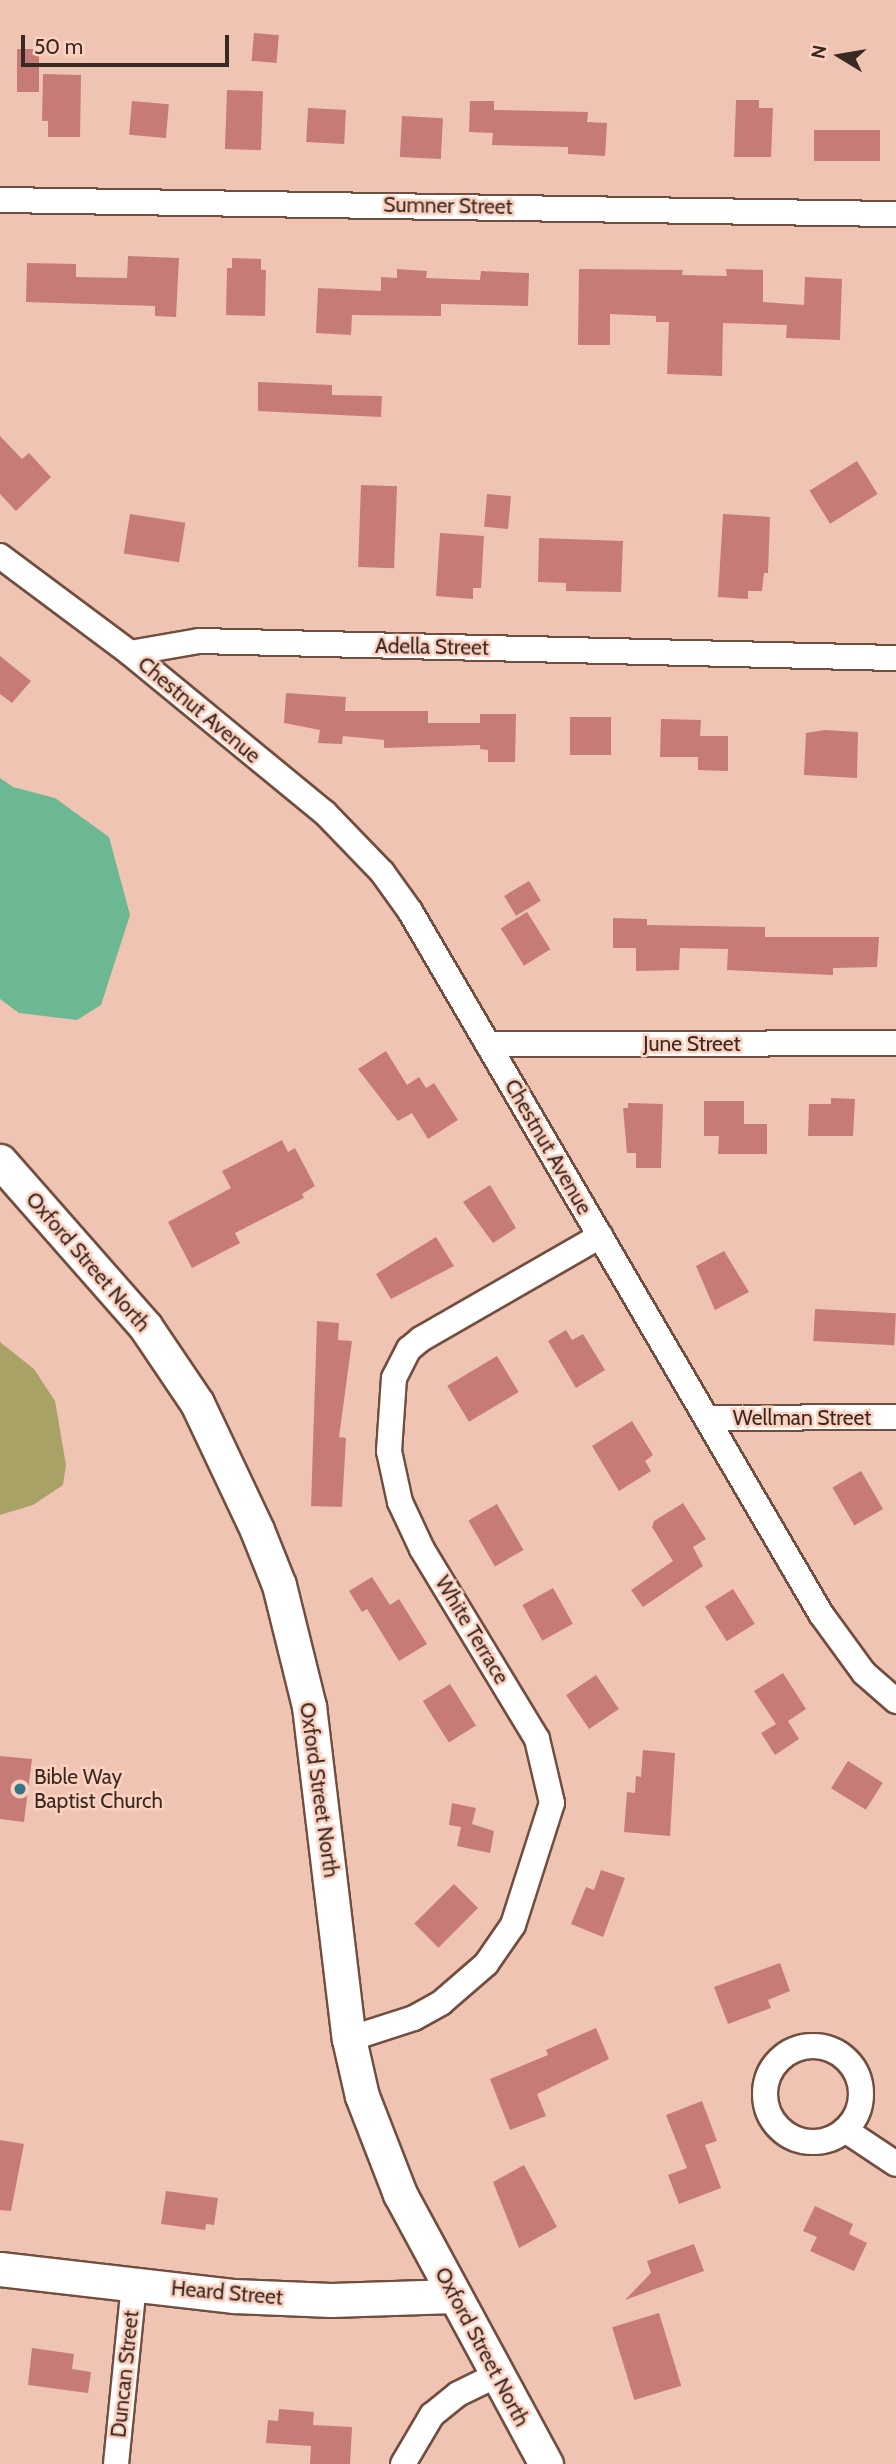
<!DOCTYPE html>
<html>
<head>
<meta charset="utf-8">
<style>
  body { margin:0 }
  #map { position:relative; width:896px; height:2464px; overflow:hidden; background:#efc4b3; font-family:Cabin,sans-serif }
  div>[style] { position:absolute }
  .green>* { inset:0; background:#a9a267 }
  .water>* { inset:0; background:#6cb893 }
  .building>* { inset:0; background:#c67b79; transform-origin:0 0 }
  .roads { filter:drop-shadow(2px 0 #724e40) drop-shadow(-2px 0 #724e40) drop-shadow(0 2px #724e40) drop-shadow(0 -2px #724e40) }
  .street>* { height:24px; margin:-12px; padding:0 12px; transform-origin:12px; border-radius:12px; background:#fff }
  .street>.ring { margin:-12px; padding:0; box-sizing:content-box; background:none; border:24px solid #fff; border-radius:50% }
  .secondary>* { height:33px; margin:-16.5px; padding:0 16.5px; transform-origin:16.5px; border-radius:16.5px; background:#fff }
  .dots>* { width:19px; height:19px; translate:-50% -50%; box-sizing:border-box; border:4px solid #fcd1c0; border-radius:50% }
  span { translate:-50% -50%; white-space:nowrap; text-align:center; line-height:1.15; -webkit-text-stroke:5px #fcd1c0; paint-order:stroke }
  .street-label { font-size:21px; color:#392923 }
  .poi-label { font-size:21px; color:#392923 }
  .left { translate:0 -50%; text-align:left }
  .north { position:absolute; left:805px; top:21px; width:70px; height:70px; -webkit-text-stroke:5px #fcd1c0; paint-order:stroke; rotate:281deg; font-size:19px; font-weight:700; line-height:28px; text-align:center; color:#392923 }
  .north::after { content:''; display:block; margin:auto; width:24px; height:32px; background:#392923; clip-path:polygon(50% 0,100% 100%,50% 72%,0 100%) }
  .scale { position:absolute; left:21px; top:35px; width:208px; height:32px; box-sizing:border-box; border:4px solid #392923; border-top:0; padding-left:9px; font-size:21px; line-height:24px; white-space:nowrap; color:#392923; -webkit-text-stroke:5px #fcd1c0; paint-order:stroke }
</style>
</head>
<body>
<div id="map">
  <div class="green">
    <div style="clip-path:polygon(0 1342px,34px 1369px,55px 1401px,66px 1465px,63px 1485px,33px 1505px,0 1515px)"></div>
  </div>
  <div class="water">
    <div style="clip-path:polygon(0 778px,13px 787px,55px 798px,109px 837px,130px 915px,101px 1005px,77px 1020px,19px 1013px,0 999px)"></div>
  </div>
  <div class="building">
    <div style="left:254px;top:33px;width:25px;height:28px;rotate:5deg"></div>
    <div style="left:17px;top:49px;width:22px;height:43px"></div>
    <div style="clip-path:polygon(43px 74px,81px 75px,80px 137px,48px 137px,48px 121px,42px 121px)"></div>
    <div style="left:227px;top:90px;width:36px;height:59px;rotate:2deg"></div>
    <div style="clip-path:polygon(736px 100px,759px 100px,759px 108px,773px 108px,771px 157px,734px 157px)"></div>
    <div style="left:132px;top:101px;width:37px;height:34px;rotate:5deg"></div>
    <div style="clip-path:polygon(470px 101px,494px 101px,494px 110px,588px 112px,587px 122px,607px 123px,605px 156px,568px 154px,568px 147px,492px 145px,493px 133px,469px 132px)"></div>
    <div style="left:308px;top:108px;width:38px;height:34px;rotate:3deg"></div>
    <div style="left:402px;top:116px;width:41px;height:41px;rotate:3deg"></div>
    <div style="left:814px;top:130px;width:66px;height:31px"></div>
    <div style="clip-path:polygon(128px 256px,179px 258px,176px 317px,155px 316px,155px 306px,26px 302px,27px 263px,76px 264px,76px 277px,127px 278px)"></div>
    <div style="clip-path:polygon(232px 258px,261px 259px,261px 270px,266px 270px,265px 316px,226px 315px,227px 268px,232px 268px)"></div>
    <div style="clip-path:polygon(397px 269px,427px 271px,426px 278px,480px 280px,481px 271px,529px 273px,528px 306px,441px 304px,441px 316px,352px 315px,351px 335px,316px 333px,318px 288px,381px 291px,381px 277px,397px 278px)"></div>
    <div style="clip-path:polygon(579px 269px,683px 270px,682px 275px,727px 276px,726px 269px,763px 270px,763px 302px,804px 305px,805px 277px,842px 279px,840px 340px,786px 338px,787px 325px,723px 323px,722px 376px,667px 374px,669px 322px,656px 322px,656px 316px,610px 314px,610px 345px,578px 345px)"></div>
    <div style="clip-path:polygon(258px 382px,332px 385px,332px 395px,382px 396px,381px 417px,258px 411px)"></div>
    <div style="clip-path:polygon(0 436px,22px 459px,29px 453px,51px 477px,16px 511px,0 494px)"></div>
    <div style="left:857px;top:461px;width:39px;height:56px;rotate:58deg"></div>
    <div style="left:361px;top:485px;width:36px;height:82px;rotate:2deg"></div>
    <div style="left:487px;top:494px;width:24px;height:33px;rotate:5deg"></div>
    <div style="left:130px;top:514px;width:56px;height:40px;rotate:9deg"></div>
    <div style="clip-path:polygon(723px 514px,770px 517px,768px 573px,764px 573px,762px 591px,748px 591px,748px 599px,718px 597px)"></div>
    <div style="clip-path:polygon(440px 533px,484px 536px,481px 588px,473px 588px,473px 599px,436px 596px)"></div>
    <div style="clip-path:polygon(539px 538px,623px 541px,621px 592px,566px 591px,566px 583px,538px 582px)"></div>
    <div style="clip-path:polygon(0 656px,31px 681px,12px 703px,0 694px)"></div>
    <div style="clip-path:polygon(286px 693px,346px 697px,345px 711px,428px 711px,428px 723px,480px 723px,480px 714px,516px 714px,515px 762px,488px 762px,488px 750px,480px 749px,480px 745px,384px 748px,384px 740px,343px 736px,342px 744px,318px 743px,320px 730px,284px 723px)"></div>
    <div style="left:570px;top:717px;width:41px;height:38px"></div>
    <div style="clip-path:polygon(661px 719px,701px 720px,700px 736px,728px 736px,728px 771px,698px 770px,698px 757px,660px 757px)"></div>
    <div style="clip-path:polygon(825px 730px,858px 732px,857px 778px,804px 775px,806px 733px)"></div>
    <div style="left:529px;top:881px;width:23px;height:29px;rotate:59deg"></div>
    <div style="left:527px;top:912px;width:44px;height:31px;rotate:58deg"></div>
    <div style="clip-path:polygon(613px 918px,647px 919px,647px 925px,765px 927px,765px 937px,879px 937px,877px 967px,833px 968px,833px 975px,727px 970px,728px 949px,680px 948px,679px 970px,636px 971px,636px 948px,613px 948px)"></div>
    <div style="clip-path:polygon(386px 1051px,407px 1085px,419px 1077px,426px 1088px,434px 1083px,458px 1120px,428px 1139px,412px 1113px,398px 1121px,358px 1069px)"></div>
    <div style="clip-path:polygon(831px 1098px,855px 1099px,853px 1136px,808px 1136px,809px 1104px,831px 1104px)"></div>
    <div style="clip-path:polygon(704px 1101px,744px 1101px,744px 1124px,767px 1124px,767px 1154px,718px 1154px,719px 1136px,704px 1136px)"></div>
    <div style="clip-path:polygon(628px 1103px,663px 1104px,661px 1168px,636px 1168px,636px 1153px,627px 1153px,623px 1108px,628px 1108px)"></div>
    <div style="clip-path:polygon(282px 1140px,288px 1152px,295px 1148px,315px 1186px,302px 1194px,304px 1198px,235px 1233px,240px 1243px,192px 1268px,168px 1222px,231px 1188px,222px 1171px)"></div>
    <div style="clip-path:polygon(490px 1185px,516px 1228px,493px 1243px,463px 1202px)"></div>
    <div style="clip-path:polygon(436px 1237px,454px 1266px,391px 1299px,376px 1274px)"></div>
    <div style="clip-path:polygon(724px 1251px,749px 1292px,715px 1310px,696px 1266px)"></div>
    <div style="left:815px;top:1309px;width:81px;height:32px;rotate:3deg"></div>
    <div style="clip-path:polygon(317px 1321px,339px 1323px,338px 1340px,352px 1341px,339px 1437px,346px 1438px,342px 1507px,311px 1506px)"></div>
    <div style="clip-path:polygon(566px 1330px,572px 1340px,583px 1334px,605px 1370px,576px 1388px,548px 1341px)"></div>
    <div style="left:497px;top:1356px;width:42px;height:58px;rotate:59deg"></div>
    <div style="clip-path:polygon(632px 1421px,653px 1455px,645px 1461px,651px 1471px,619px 1491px,592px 1446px)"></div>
    <div style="left:861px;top:1471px;width:44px;height:33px;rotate:60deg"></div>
    <div style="clip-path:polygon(683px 1503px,706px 1539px,693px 1547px,703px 1566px,643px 1607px,631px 1590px,673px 1561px,652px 1527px,654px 1521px)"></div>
    <div style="left:497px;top:1504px;width:53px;height:33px;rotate:60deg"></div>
    <div style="clip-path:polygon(372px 1577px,390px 1605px,399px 1599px,427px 1644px,399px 1661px,367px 1609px,362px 1612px,349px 1591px)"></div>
    <div style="left:553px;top:1588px;width:41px;height:35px;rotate:61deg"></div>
    <div style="left:733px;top:1589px;width:41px;height:33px;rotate:58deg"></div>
    <div style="clip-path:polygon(783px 1673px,806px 1709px,788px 1721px,799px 1739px,775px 1755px,761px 1733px,776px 1724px,754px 1691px)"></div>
    <div style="left:596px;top:1675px;width:41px;height:36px;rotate:56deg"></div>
    <div style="left:450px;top:1684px;width:49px;height:32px;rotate:58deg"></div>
    <div style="clip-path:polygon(643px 1750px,675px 1753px,670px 1836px,624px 1832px,627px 1792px,635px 1793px,636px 1776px,641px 1777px)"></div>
    <div style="clip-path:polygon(0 1756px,32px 1759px,24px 1822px,0 1819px)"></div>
    <div style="left:848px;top:1761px;width:41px;height:32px;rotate:32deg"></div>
    <div style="clip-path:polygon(452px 1803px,476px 1808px,472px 1824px,494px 1831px,490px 1853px,457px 1846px,461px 1827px,449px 1825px)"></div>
    <div style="clip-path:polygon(601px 1870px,625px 1878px,603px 1937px,571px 1924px,586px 1887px,594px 1890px)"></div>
    <div style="left:454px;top:1884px;width:34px;height:56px;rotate:45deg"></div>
    <div style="clip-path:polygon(780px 1963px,790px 1991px,768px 2000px,771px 2008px,728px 2024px,714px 1987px)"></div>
    <div style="clip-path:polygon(596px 2028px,609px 2059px,537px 2094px,546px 2116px,510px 2130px,490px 2079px,548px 2055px,546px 2050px)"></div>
    <div style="clip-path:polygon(702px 2101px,717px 2141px,705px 2145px,721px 2188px,679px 2204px,668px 2175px,687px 2168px,666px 2115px)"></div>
    <div style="clip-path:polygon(0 2140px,24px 2144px,11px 2211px,0 2210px)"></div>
    <div style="clip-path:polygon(524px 2165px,557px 2227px,519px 2248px,493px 2182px)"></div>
    <div style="clip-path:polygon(166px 2191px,218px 2198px,214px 2225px,206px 2224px,205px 2230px,161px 2224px)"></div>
    <div style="clip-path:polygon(815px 2206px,853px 2224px,849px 2234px,867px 2243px,854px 2271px,810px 2251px,817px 2237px,803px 2231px)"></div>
    <div style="clip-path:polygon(694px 2244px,704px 2271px,625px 2300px,651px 2273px,647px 2261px)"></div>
    <div style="left:659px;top:2313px;width:76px;height:49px;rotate:73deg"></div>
    <div style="clip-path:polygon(32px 2348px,74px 2354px,72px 2369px,91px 2372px,88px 2393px,28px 2385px)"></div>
    <div style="clip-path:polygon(279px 2409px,314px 2412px,313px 2425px,352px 2427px,350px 2464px,310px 2464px,311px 2446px,266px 2443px,268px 2420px,278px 2421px)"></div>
  </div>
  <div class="roads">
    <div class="street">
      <div style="left:0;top:200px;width:896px;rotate:0.9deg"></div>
      <div style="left:0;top:556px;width:162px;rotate:36.7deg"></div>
      <div style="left:130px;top:653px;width:70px;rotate:-9.9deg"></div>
      <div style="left:199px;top:641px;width:697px;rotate:1.4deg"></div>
      <div style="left:130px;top:653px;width:252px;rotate:39.4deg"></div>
      <div style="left:325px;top:813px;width:82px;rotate:46deg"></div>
      <div style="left:382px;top:872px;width:48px;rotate:54.3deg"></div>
      <div style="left:410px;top:911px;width:814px;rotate:59.69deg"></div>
      <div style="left:821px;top:1614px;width:73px;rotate:53.9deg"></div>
      <div style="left:864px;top:1673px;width:43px;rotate:41.2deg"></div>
      <div style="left:488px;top:1044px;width:408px;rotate:-0.1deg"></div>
      <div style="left:707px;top:1418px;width:189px;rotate:-0.3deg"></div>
      <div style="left:349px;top:2039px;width:68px;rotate:-17.9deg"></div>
      <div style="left:414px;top:2018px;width:31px;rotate:-29deg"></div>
      <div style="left:441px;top:2003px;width:60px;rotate:-40.9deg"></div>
      <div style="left:486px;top:1964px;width:47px;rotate:-55.3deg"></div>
      <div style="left:513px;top:1925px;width:128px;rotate:-72.3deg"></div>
      <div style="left:552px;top:1803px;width:66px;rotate:-103.2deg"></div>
      <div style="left:537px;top:1739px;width:222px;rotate:-121.2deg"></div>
      <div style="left:422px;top:1549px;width:52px;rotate:-115.1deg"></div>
      <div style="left:400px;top:1502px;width:52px;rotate:-102.2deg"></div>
      <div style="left:389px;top:1451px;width:73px;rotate:-86.1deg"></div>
      <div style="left:394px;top:1378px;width:33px;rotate:-63deg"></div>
      <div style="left:409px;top:1349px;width:16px;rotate:-40deg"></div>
      <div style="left:421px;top:1339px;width:207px;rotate:-29.9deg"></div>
      <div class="ring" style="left:765px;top:2046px;width:72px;height:72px"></div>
      <div style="left:845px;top:2130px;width:61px;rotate:33.7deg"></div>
      <div style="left:116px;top:2464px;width:180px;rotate:-84.3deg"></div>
      <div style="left:403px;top:2464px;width:57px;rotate:-59.4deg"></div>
      <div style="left:432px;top:2415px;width:33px;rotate:-39deg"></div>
      <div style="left:458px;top:2394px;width:43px;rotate:-26deg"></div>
    </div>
    <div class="secondary">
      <div style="left:0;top:1161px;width:220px;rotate:48.7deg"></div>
      <div style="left:145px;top:1326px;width:93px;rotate:56deg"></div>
      <div style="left:197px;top:1403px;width:140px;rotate:64.7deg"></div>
      <div style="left:257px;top:1530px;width:59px;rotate:68.2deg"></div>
      <div style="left:279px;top:1585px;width:125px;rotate:76.1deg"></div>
      <div style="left:309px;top:1706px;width:335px;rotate:83.2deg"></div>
      <div style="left:349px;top:2039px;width:58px;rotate:77.2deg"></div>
      <div style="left:362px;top:2096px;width:105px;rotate:68.8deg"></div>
      <div style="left:400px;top:2194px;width:307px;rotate:61.6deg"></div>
      <div style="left:0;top:2269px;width:236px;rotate:6.6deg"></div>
      <div style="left:234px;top:2296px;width:97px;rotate:2.4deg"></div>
      <div style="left:331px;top:2300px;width:123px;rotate:-1.9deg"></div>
    </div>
  </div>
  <div class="dots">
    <div style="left:20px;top:1789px;background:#357489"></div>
  </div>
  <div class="street-label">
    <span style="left:448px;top:206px;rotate:1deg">Sumner Street</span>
    <span style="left:432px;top:647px;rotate:1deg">Adella Street</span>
    <span style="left:199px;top:710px;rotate:40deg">Chestnut Avenue</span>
    <span style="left:692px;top:1044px">June Street</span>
    <span style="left:548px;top:1147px;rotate:60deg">Chestnut Avenue</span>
    <span style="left:88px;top:1262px;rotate:49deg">Oxford Street North</span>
    <span style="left:802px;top:1418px">Wellman Street</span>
    <span style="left:472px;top:1630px;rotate:59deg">White Terrace</span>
    <span style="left:319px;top:1790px;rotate:82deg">Oxford Street North</span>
    <span style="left:227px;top:2293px;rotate:5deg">Heard Street</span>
    <span style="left:482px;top:2347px;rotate:62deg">Oxford Street North</span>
    <span style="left:125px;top:2374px;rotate:-84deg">Duncan Street</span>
  </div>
  <div class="poi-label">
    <span class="left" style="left:34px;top:1789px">Bible Way<br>Baptist Church</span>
  </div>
  <div class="north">N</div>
  <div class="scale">50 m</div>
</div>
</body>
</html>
